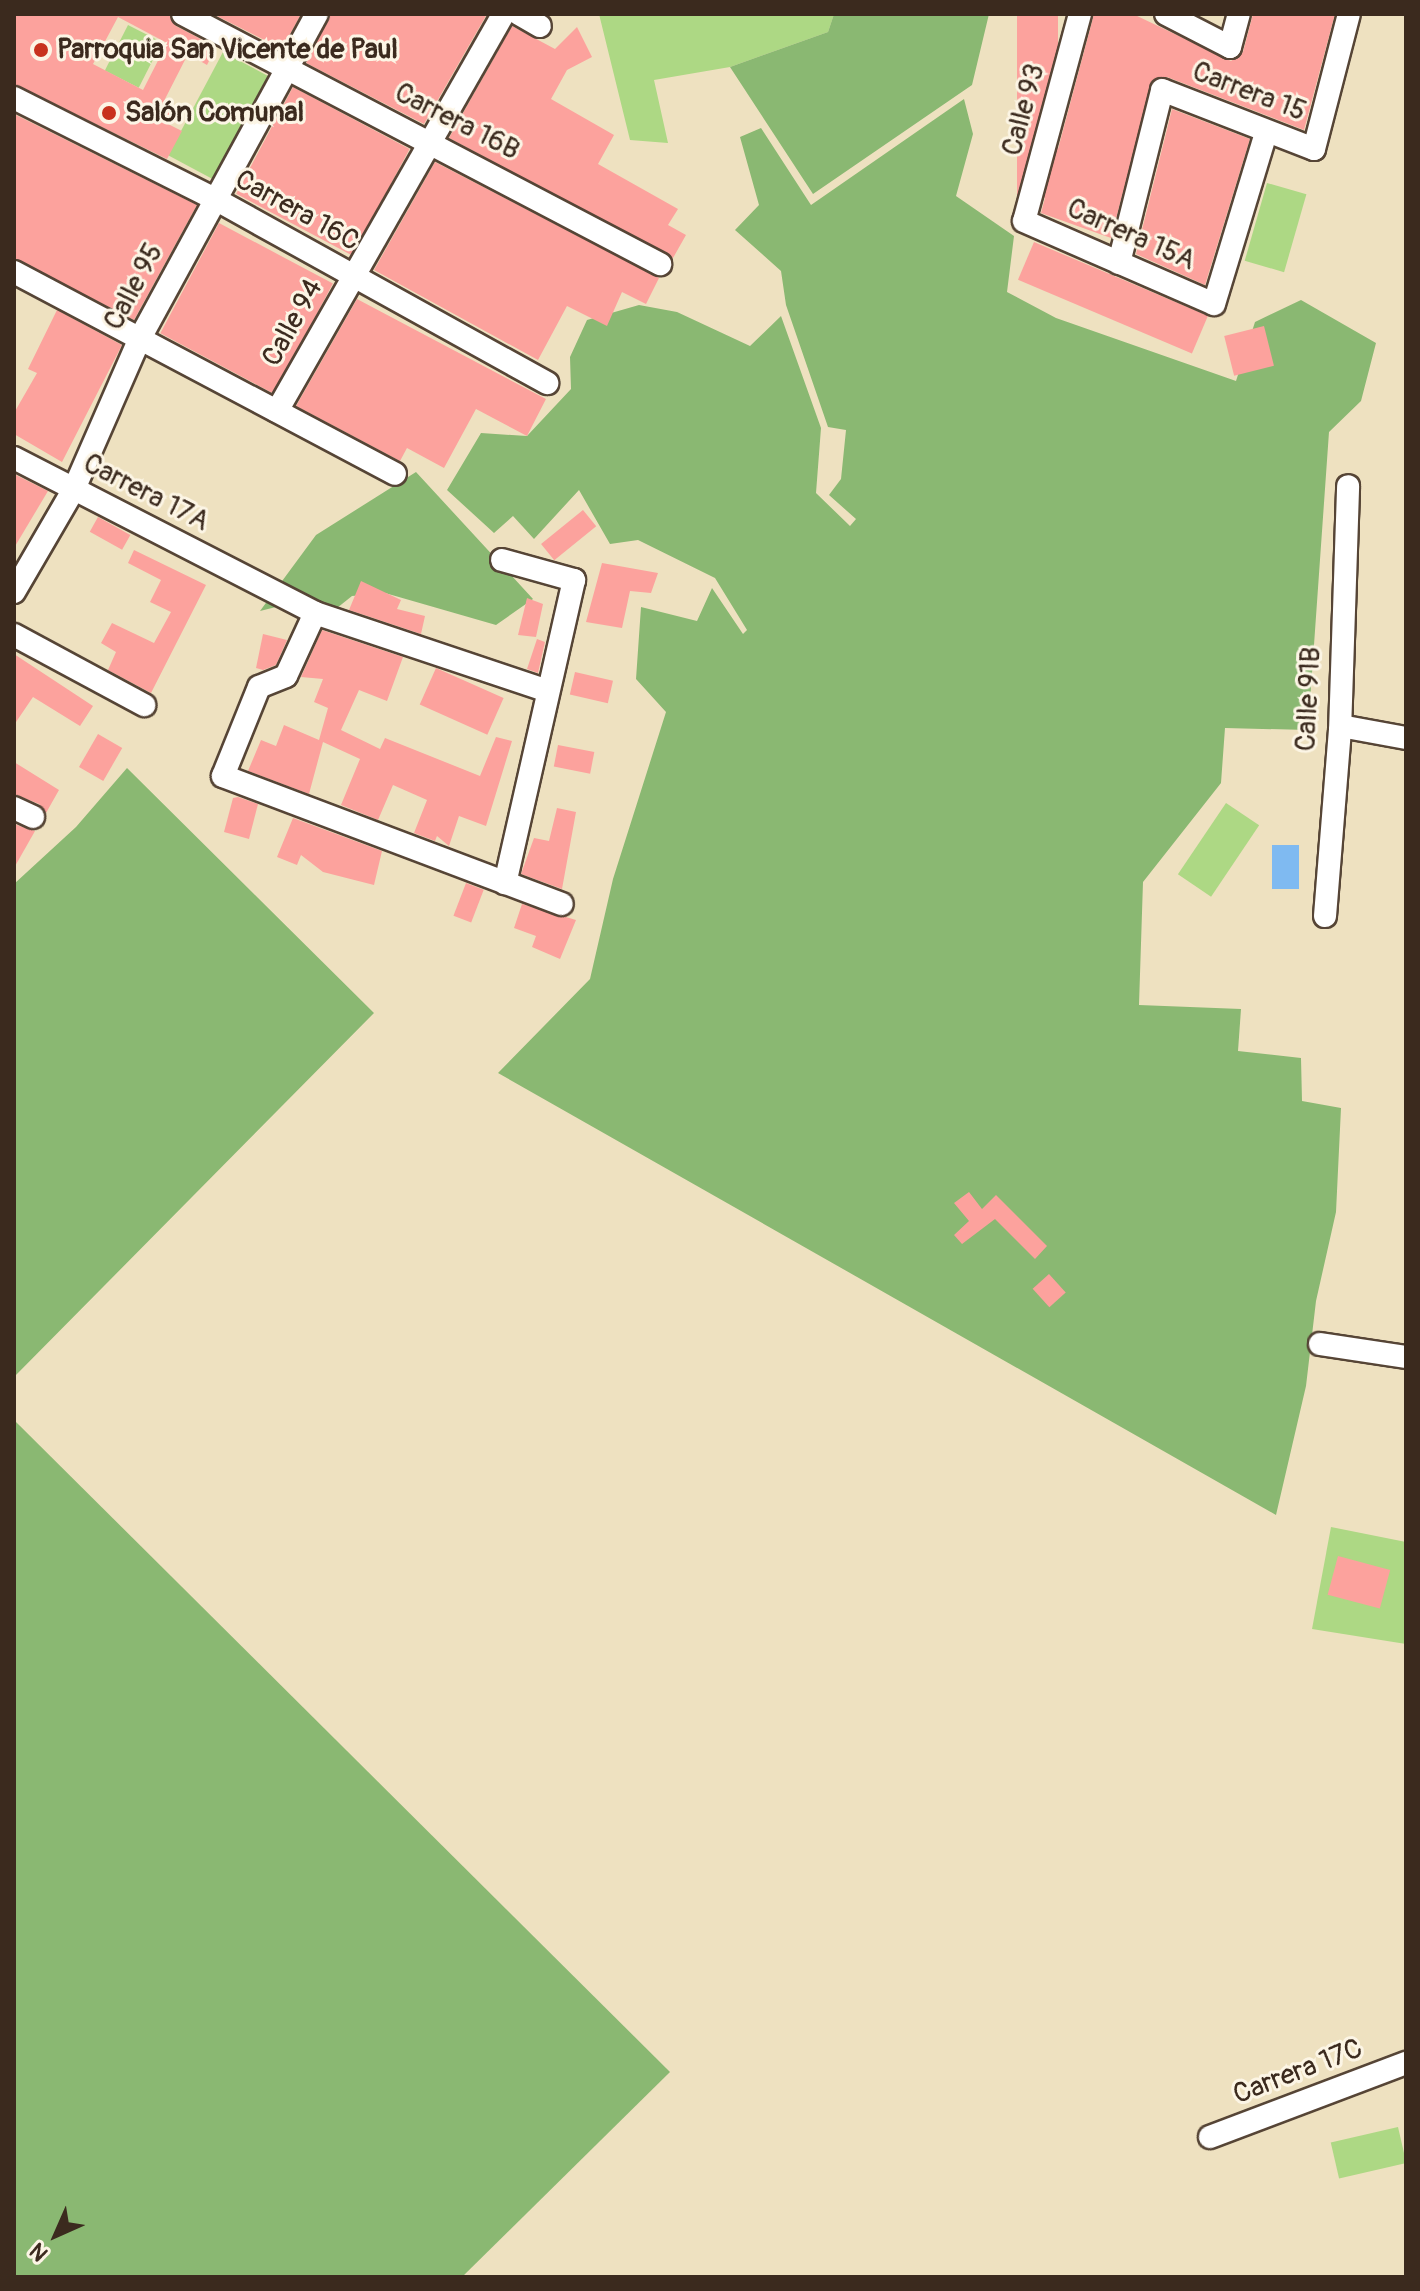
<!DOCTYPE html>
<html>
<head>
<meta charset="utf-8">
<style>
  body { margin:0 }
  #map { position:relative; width:1420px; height:2291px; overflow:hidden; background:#eee1c0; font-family:Pangolin,sans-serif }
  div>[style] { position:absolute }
  .green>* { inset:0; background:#add884; transform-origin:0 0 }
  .forest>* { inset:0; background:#8ab872 }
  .water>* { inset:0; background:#7fbaf1; transform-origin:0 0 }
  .building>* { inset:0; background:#fca29d; transform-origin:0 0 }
  .roads { filter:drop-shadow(2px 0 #564536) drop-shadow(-2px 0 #564536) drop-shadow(0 2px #564536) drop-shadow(0 -2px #564536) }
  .street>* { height:22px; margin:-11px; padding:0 11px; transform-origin:11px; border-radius:11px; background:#fff }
  .dots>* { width:22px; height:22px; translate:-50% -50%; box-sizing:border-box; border:4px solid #fcf5e5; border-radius:50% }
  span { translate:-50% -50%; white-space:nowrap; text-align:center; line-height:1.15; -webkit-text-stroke:6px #fcf5e5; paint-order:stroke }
  .poi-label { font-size:28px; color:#3b2a1e; font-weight:700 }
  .left { translate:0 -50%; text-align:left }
  .street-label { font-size:28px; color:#3b2a1e }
  .frame { position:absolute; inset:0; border:16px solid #3b2a1e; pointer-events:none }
  .north { position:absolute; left:16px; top:2195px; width:80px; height:80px; -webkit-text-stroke:6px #fcf5e5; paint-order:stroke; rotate:225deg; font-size:22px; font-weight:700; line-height:32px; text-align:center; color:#3b2a1e }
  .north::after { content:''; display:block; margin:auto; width:28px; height:36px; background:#3b2a1e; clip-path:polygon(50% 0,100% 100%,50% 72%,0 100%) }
</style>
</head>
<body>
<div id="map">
  <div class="green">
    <div style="clip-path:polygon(599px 14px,834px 14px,828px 32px,730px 67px,654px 80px,668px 143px,630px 140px)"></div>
    <div style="left:128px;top:25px;width:38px;height:51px;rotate:27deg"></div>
    <div style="left:223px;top:52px;width:52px;height:117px;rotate:28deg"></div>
    <div style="left:1267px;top:183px;width:41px;height:81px;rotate:16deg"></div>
    <div style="left:1226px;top:803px;width:40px;height:86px;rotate:34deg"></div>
    <div style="clip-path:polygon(1331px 1527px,1406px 1542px,1406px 1644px,1312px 1629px)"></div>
    <div style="left:1398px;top:2127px;width:37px;height:69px;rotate:77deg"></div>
  </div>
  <div class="forest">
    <div style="clip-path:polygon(834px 14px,989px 14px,972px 85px,813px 194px,730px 67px,828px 32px)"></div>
    <div style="clip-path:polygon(964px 99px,973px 134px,956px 196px,1014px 236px,1007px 292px,1056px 318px,1236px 381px,1255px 322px,1301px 300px,1376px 343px,1361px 401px,1329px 432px,1308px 730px,1225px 728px,1221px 783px,1143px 882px,1139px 1005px,1241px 1009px,1238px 1051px,1301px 1058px,1302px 1101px,1341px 1108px,1336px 1212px,1316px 1301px,1306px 1386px,1276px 1515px,498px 1073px,590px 979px,613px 879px,666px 712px,636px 679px,641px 607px,697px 621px,712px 588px,743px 634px,747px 630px,715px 578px,638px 540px,610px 544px,579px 490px,534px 539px,513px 516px,494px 533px,447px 490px,481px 433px,527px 436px,571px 389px,570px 357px,587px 320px,639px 305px,677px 312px,750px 346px,781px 316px,821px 428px,816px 493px,850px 526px,856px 519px,829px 495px,841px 479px,846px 430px,828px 427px,786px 305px,781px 271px,735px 230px,759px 205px,740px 137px,761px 128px,811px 205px)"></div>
    <div style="clip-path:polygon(416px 472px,533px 599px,496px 625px,385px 593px,352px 596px,332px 612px,300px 601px,260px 611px,316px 535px)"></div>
    <div style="clip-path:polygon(127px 768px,374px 1013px,14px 1377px,14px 884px,76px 827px)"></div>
    <div style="clip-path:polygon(14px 1420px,670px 2072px,462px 2277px,14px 2277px)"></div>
  </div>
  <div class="water">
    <div style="left:1272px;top:845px;width:27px;height:44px"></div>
  </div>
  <div class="building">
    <div style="clip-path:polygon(evenodd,14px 14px,169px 14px,176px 26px,216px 47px,207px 65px,188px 54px,164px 101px,177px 108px,168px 124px,182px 131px,167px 159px,14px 84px,14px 14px,118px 17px,167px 43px,143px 90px,93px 64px,118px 17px)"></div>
    <div style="clip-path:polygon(213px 14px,301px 14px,282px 49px)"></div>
    <div style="clip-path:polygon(331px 14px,487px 14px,424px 124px,306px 63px)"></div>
    <div style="left:1017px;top:14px;width:41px;height:184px"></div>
    <div style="clip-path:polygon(1094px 14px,1133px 14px,1231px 61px,1243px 52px,1253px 14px,1335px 14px,1304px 130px,1167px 77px,1152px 81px,1111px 238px,1041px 213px)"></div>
    <div style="clip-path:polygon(512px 26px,555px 49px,577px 27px,592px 57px,567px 70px,551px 99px,614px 135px,598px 164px,678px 209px,668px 225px,686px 235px,673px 258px,449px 138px)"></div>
    <div style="left:293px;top:87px;width:132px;height:121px;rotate:28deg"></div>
    <div style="clip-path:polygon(1172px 109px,1250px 139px,1205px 285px,1136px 254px)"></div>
    <div style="clip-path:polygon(14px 114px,197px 205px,134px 320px,14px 258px)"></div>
    <div style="clip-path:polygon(435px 162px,659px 278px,646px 304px,622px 292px,607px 326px,567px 306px,538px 360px,374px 270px)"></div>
    <div style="left:219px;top:223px;width:129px;height:125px;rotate:28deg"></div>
    <div style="left:1034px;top:242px;width:189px;height:41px;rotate:23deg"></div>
    <div style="clip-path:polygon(357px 299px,546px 399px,527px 436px,476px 409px,444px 468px,407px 448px,400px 461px,296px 406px)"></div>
    <div style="clip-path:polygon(57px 310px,122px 345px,62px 462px,14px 434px,14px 413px,37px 373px,28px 369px)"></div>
    <div style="left:1264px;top:326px;width:41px;height:41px;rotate:76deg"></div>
    <div style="clip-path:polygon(14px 474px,48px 491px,14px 548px)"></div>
    <div style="left:583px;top:510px;width:21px;height:54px;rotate:51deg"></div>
    <div style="left:98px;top:517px;width:37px;height:17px;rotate:29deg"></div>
    <div style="clip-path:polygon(134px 550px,206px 585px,151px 693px,108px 670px,116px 652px,101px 643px,112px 623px,154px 643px,171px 612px,150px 602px,161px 580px,128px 563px)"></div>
    <div style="clip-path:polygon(602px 563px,658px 573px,651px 593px,630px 591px,622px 628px,586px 622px)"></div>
    <div style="clip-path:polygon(361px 581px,401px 600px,397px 609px,425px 616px,421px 634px,349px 610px)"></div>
    <div style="clip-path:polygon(527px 598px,543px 604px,536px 637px,518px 635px)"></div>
    <div style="clip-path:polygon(322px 630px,403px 657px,387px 701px,359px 690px,341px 730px,380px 749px,385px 738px,480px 776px,496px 737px,512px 741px,486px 826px,459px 816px,449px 846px,437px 836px,435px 841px,414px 833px,427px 800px,393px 785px,378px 820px,341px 805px,360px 759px,323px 742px,309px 794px,248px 771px,261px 740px,276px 746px,284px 725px,319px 740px,328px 708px,314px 702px,323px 679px,301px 677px)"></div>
    <div style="clip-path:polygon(263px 634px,287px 640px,276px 665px,263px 670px,256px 668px)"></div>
    <div style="clip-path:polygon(537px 639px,545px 642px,538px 673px,527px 669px)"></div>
    <div style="clip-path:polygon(14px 654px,93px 706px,80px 726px,33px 697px,14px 725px)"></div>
    <div style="left:436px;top:668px;width:74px;height:40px;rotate:24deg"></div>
    <div style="left:575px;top:672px;width:39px;height:23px;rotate:13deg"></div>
    <div style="left:98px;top:734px;width:28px;height:38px;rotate:30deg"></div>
    <div style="left:558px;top:745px;width:37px;height:22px;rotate:11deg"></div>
    <div style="clip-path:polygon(14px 762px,59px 790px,46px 813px,39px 804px,14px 794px)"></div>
    <div style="clip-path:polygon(238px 797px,258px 804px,249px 839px,224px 832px,233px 798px)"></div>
    <div style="clip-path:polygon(557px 808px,576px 812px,562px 889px,521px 874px,534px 838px,549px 841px)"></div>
    <div style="clip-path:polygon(293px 818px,382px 851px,374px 885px,323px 872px,301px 855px,297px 865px,277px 857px)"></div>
    <div style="clip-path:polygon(14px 824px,35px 831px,14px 868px)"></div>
    <div style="left:466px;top:883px;width:19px;height:35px;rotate:21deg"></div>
    <div style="clip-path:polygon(522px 904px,576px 920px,560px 959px,532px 947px,536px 936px,514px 928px)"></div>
    <div style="clip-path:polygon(969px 1192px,982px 1209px,996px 1195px,1047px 1246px,1035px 1259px,995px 1219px,962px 1244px,954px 1235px,969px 1221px,954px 1203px)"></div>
    <div style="left:1049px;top:1274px;width:25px;height:22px;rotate:48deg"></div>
    <div style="left:1338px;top:1556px;width:54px;height:40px;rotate:15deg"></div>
  </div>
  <div class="roads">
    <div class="street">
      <div style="left:183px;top:14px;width:539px;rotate:27.66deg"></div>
      <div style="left:519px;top:14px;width:24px;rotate:30deg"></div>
      <div style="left:1080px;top:14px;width:214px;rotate:105.1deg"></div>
      <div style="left:1024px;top:221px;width:207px;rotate:23.6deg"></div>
      <div style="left:1214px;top:304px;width:179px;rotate:-73.1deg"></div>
      <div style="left:1166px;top:14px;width:72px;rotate:27.3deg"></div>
      <div style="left:1230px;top:47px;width:34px;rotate:-75deg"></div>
      <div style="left:14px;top:98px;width:225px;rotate:26.7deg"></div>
      <div style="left:215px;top:199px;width:380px;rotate:29deg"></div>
      <div style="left:1119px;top:263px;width:178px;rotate:-76deg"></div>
      <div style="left:1162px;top:90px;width:163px;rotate:21.2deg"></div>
      <div style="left:1314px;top:149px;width:139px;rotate:-75.5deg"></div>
      <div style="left:14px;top:272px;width:431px;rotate:27.9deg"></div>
      <div style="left:277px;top:411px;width:457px;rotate:-60.3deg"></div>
      <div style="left:14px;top:458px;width:339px;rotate:27.2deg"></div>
      <div style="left:315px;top:613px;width:246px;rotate:18.5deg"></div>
      <div style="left:502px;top:560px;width:75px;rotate:15.5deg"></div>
      <div style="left:574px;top:580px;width:311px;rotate:102.8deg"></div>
      <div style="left:14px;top:592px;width:119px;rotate:-59.8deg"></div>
      <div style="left:74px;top:489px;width:163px;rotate:-66.4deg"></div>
      <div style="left:139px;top:340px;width:371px;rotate:-61.4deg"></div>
      <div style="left:315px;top:613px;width:69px;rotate:114.7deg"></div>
      <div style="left:286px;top:676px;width:29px;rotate:158deg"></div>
      <div style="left:259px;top:687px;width:96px;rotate:112deg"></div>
      <div style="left:223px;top:776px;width:362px;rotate:20.7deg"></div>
      <div style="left:14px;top:635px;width:148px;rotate:28.3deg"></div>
      <div style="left:1340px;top:731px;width:7px;rotate:-34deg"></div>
      <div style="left:1346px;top:727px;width:61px;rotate:10.4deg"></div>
      <div style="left:14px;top:808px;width:21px;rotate:25deg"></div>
      <div style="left:1325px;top:916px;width:186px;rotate:-85.4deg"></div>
      <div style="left:1340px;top:731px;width:245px;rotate:-88.1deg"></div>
      <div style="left:1320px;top:1344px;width:87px;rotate:8.6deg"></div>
      <div style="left:1210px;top:2137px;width:210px;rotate:-20.7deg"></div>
    </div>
  </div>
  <div class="dots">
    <div style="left:41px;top:50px;background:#c8321e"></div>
    <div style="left:109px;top:113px;background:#c8321e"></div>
  </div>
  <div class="poi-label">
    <span class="left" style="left:57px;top:50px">Parroquia San Vicente de Paul</span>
    <span class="left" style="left:125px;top:113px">Salón Comunal</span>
  </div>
  <div class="street-label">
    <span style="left:1249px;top:92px;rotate:21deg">Carrera 15</span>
    <span style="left:1024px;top:110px;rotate:-75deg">Calle 93</span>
    <span style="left:457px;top:122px;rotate:27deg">Carrera 16B</span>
    <span style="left:297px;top:211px;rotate:29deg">Carrera 16C</span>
    <span style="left:1131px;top:235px;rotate:24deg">Carrera 15A</span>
    <span style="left:134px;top:287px;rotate:-62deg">Calle 95</span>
    <span style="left:293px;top:323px;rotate:-61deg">Calle 94</span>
    <span style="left:146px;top:493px;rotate:27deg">Carrera 17A</span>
    <span style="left:1309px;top:699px;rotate:-87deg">Calle 91B</span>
    <span style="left:1298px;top:2072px;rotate:-21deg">Carrera 17C</span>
  </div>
  <div class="frame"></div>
  <div class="north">N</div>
</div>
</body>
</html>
